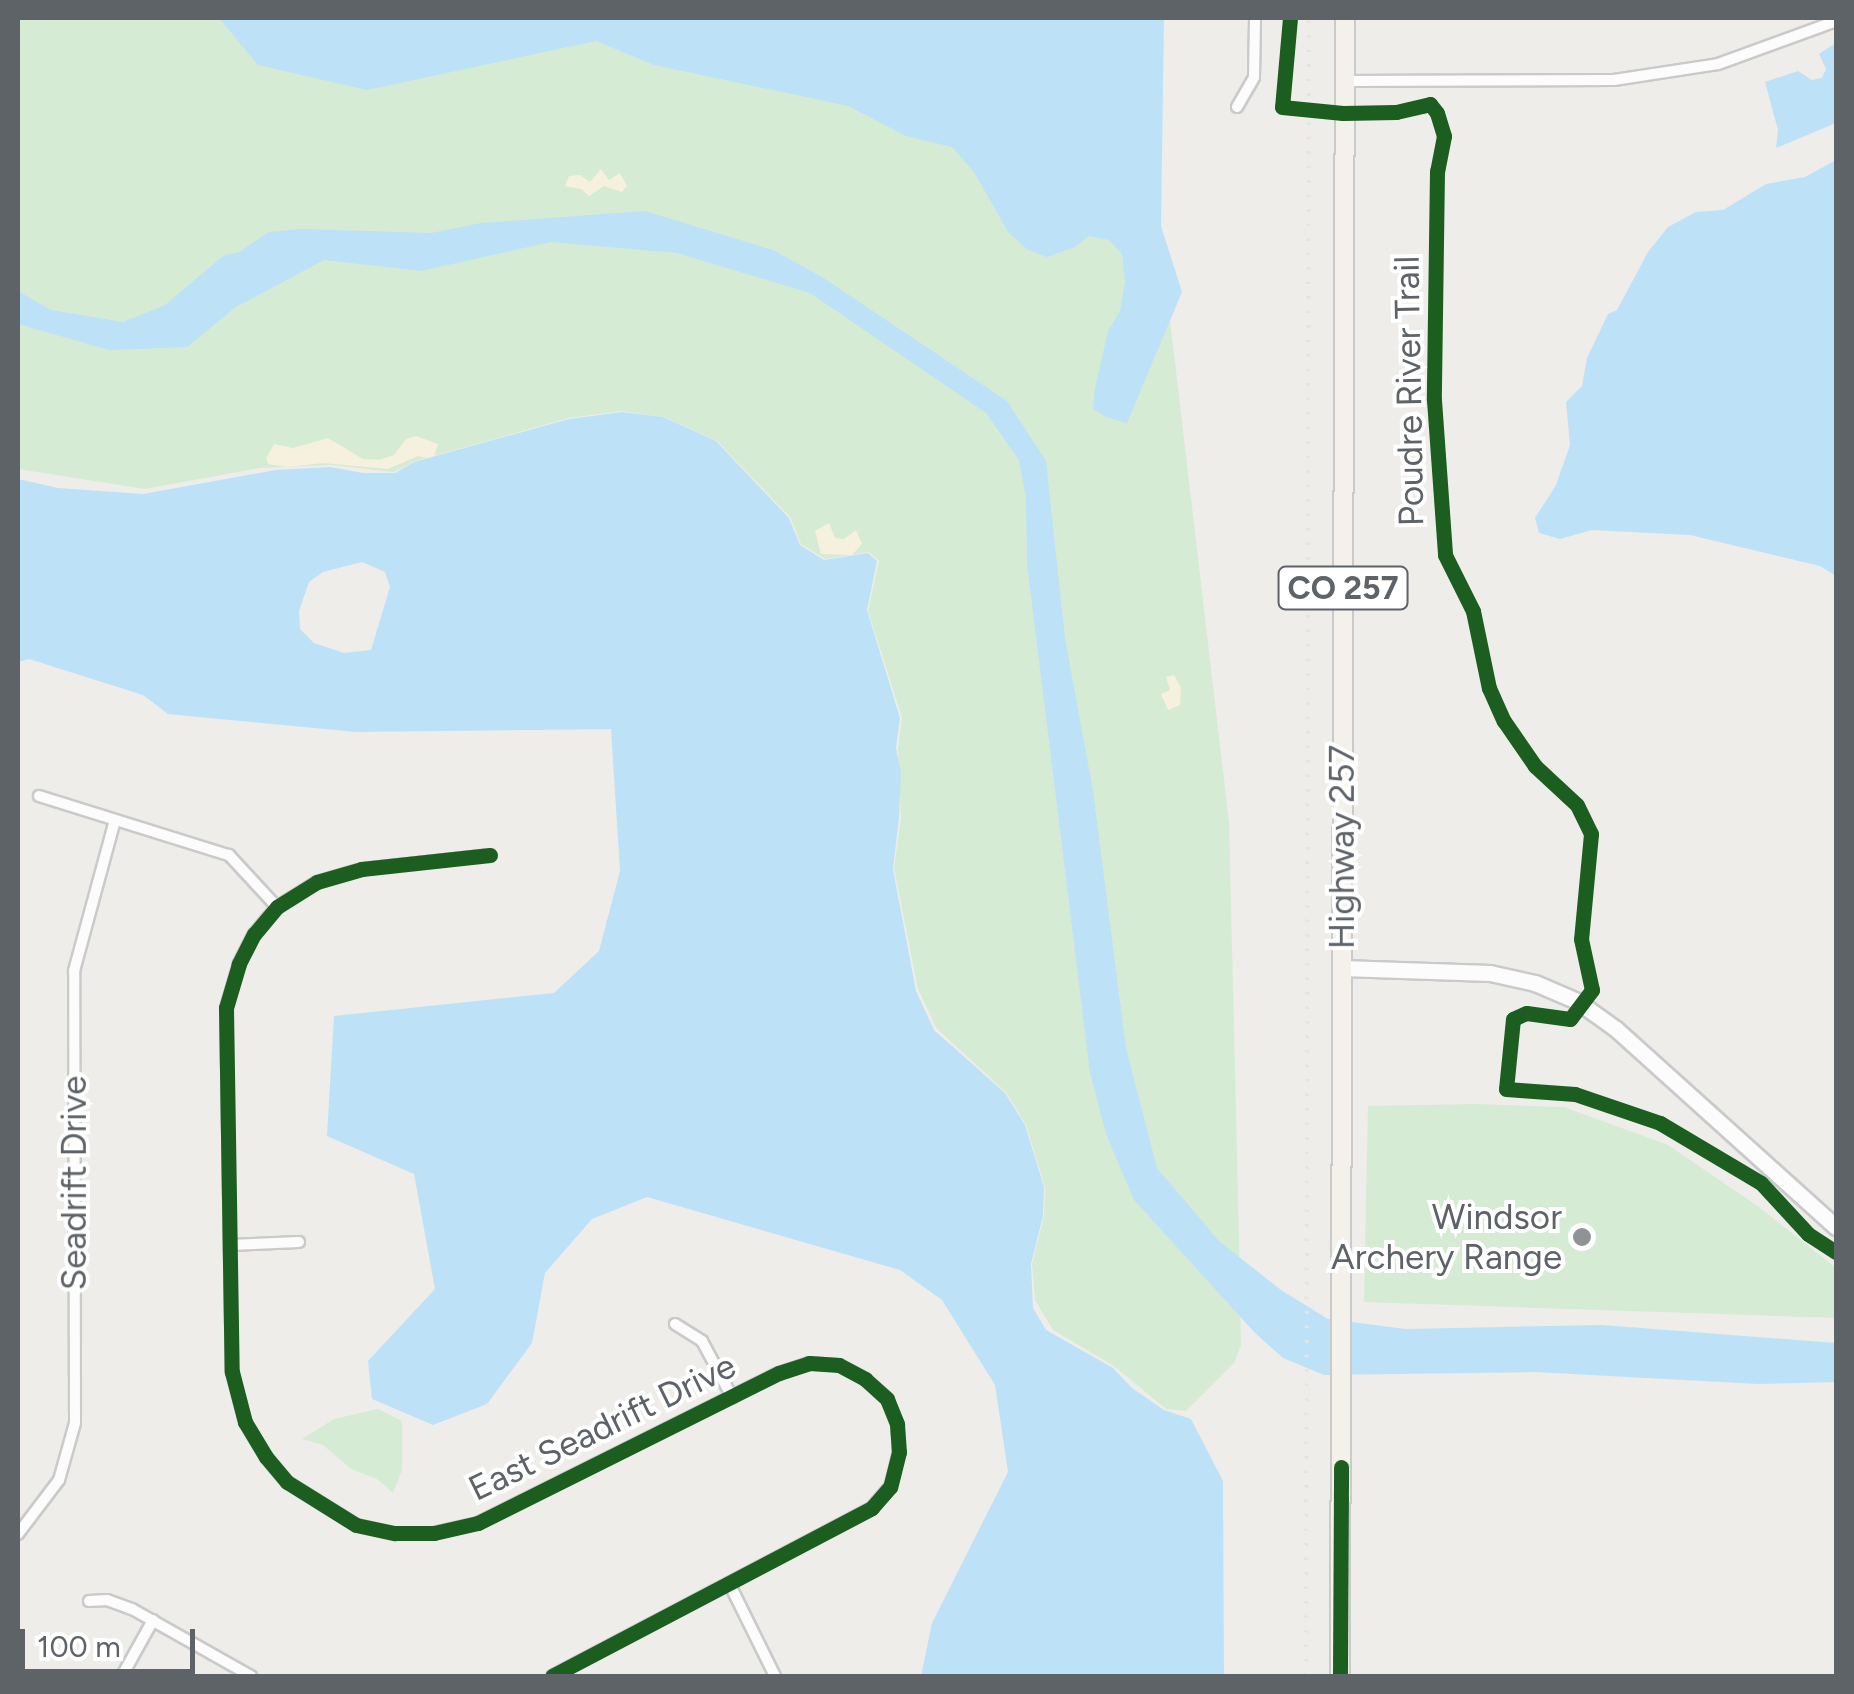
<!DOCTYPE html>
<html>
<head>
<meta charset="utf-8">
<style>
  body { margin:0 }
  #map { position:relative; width:1854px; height:1694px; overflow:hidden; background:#eeede9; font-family:Figtree,sans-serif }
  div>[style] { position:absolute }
  .green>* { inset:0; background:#d6ebd4 }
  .sand>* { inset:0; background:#f6f0de }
  .water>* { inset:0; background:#bde2f8 }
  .river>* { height:20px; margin:-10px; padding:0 10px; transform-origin:10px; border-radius:10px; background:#bde2f8 }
  .roads { filter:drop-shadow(2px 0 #c9cac9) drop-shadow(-2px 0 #c9cac9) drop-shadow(0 2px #c9cac9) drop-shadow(0 -2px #c9cac9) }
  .street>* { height:10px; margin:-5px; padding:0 5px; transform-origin:5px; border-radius:5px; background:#fcfcfc }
  .secondary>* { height:15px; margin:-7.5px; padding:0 7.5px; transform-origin:7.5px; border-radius:7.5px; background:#fcfcfc }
  .primary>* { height:18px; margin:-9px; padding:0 9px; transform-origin:9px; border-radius:9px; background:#f3f1e9 }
  .rail>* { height:4px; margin-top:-2px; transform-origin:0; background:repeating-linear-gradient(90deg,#e3e4e3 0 2.5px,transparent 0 14.5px) }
  .cycleway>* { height:15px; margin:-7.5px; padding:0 7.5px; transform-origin:7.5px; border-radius:7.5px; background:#1b5e20 }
  .dots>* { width:28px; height:28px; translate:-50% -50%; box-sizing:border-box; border:5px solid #fff; border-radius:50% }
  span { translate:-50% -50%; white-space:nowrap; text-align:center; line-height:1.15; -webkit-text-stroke:8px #fff; paint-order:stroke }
  .shield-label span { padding:2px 8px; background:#fff; border:2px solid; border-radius:8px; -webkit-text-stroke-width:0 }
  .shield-label { font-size:32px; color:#5e6368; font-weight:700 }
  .street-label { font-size:35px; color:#5e6368 }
  .poi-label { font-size:35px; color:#5e6368 }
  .right { translate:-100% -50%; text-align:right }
  .frame { position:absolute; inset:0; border:20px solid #5e6368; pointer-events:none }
  .scale { position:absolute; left:20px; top:1629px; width:175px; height:45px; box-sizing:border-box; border:5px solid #5e6368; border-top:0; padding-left:12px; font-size:30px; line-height:35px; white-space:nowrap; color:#5e6368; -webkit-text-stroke:8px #fff; paint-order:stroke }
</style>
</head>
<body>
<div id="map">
  <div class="green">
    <div style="clip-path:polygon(18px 18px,596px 18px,994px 132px,1163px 260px,1229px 822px,1239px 1239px,1241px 1345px,1234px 1363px,1186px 1411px,1166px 1409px,1114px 1366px,1053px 1330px,1035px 1300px,1032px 1264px,1044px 1216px,1045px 1187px,1026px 1125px,1006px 1092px,937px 1029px,918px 989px,894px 868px,901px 818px,898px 748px,902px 718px,868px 611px,879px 561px,869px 552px,825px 559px,801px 544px,790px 517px,717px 441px,664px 417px,621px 411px,569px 418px,415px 461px,394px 472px,331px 465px,260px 468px,145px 489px,18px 469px)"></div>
    <div style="clip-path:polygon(1474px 1104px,1564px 1107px,1668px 1145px,1759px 1207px,1836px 1268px,1836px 1318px,1364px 1302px,1368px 1106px)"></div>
    <div style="clip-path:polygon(378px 1409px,402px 1421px,402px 1470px,393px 1493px,377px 1479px,351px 1469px,323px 1445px,302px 1439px,334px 1419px)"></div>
  </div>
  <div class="sand">
    <div style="clip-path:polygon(601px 169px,609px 180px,620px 173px,627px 186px,622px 192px,604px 186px,589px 196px,581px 189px,565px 186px,569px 176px,580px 175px,590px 182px)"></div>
    <div style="clip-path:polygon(416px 436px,438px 444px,433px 460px,418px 456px,388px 469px,324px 463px,287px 467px,268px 464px,266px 458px,274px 444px,293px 448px,328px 438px,363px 459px,379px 460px,394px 455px,406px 439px)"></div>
    <div style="clip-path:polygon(829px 523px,835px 538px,844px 539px,856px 530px,862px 544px,852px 555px,821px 554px,815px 531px)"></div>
    <div style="clip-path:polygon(1174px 675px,1181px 687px,1180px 705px,1168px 710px,1161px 694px,1170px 690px,1166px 677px)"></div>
  </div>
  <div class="water">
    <div style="clip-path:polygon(219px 18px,1164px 18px,1161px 226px,1182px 292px,1127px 423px,1106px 417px,1093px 409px,1095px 388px,1108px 331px,1120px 311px,1125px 282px,1122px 254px,1109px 240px,1089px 236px,1075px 247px,1047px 257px,1028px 250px,1008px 232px,974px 172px,952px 147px,906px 136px,848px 106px,654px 65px,596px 41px,367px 90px,258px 65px)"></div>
    <div style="clip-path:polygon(1836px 43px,1836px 123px,1776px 148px,1778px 130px,1765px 82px,1798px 71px,1812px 80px,1822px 78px,1826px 69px,1819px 54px)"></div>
    <div style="clip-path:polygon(1836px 160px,1836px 576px,1820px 566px,1690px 535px,1592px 530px,1560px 539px,1539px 533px,1535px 518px,1556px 485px,1570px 445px,1566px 402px,1582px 386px,1587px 358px,1608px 314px,1617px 310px,1648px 252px,1668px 227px,1696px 212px,1723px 210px,1766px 184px,1805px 177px)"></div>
    <div style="clip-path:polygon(645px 211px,773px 250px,822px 277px,1007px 401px,1046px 461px,1065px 638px,1093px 791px,1126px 1048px,1157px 1168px,1219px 1241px,1281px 1290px,1328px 1319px,1406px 1329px,1602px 1325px,1836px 1343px,1836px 1382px,1758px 1384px,1535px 1372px,1324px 1375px,1283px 1358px,1255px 1333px,1134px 1200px,1106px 1134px,1090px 1073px,1027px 564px,1026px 499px,1019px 460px,986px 413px,810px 293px,677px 253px,551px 242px,421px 271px,324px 260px,236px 307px,187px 347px,109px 350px,18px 324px,18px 291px,51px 310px,123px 322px,165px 305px,224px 255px,263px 248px,301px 229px,431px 233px,481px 223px)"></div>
    <div style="clip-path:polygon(evenodd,622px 412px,663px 417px,716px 441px,789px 518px,800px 545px,824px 560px,868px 553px,877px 561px,867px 610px,900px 718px,896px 748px,901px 772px,899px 818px,893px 869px,916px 991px,934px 1030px,1005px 1093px,1025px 1125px,1044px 1187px,1043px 1216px,1031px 1264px,1033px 1308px,1046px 1330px,1113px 1368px,1132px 1388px,1164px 1410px,1191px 1419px,1223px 1481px,1224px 1676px,921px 1676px,932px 1623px,1008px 1472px,995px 1385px,942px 1300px,900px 1270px,647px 1197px,592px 1219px,545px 1273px,532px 1343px,487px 1404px,433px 1425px,372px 1399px,368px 1361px,435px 1289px,414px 1174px,327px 1136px,334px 1016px,554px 993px,599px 951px,620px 871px,611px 729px,356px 732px,168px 714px,143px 695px,29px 659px,18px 662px,18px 479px,58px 488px,143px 494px,276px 470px,330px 467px,363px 473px,395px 473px,414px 462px,569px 419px,622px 412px,362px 562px,385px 572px,390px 587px,371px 650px,344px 653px,314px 643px,300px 629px,299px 611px,309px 582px,323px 572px,362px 562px)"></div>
  </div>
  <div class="river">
    <div style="left:240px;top:264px;width:39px;rotate:-35deg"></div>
    <div style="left:272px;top:242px;width:27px;rotate:-6deg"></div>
  </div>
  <div class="roads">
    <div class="street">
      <div style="left:1344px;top:81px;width:270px;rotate:-0.2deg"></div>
      <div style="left:1614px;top:80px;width:105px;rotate:-8.7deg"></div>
      <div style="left:1718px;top:64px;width:126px;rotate:-20deg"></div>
      <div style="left:1237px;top:107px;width:34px;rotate:-60deg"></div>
      <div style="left:1254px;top:77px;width:59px;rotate:-89deg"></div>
      <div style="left:39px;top:796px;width:199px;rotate:17.3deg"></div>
      <div style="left:229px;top:855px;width:71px;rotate:47.3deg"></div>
      <div style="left:490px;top:855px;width:129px;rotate:173.8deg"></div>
      <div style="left:362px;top:869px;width:47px;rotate:163.9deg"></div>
      <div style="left:317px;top:882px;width:47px;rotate:148deg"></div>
      <div style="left:277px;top:907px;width:35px;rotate:130deg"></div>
      <div style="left:254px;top:934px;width:34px;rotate:117deg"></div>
      <div style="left:239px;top:964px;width:46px;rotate:106.5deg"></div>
      <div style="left:226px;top:1008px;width:364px;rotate:89.1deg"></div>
      <div style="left:232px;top:1372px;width:52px;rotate:75.4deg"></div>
      <div style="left:245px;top:1422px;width:41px;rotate:59deg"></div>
      <div style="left:266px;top:1457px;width:33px;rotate:50deg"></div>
      <div style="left:287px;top:1482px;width:81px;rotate:31.9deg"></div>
      <div style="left:356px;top:1525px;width:40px;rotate:12deg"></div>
      <div style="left:395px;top:1533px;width:39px"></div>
      <div style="left:434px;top:1533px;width:45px;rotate:-12.8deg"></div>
      <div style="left:478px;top:1523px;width:336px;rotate:-26.5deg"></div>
      <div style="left:779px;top:1373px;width:32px;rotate:-18deg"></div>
      <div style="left:809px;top:1363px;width:30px;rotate:4deg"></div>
      <div style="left:839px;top:1365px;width:30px;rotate:28deg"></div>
      <div style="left:865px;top:1379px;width:30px;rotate:42deg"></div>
      <div style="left:887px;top:1399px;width:27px;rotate:68deg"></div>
      <div style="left:897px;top:1424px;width:28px;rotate:86deg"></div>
      <div style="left:899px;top:1452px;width:36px;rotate:104deg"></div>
      <div style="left:890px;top:1487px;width:28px;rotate:131deg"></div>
      <div style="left:872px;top:1508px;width:361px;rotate:152.3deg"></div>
      <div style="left:230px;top:1245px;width:69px;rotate:-2.5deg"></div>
      <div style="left:675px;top:1324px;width:32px;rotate:32deg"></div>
      <div style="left:702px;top:1341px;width:64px;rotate:61.8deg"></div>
      <div style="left:18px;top:1534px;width:68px;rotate:-52.8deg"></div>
      <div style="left:59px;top:1480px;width:59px;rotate:-74.3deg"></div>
      <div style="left:75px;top:1423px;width:452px;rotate:-90.1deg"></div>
      <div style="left:74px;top:971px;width:156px;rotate:-74.8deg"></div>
      <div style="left:730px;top:1585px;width:102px;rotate:63.7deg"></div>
      <div style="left:89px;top:1601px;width:18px;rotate:-3deg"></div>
      <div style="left:107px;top:1600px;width:27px;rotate:20deg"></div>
      <div style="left:132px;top:1609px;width:137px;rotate:29.4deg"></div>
      <div style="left:122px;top:1676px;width:64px;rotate:-61deg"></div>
    </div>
    <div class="secondary">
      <div style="left:1342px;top:968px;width:148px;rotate:1.9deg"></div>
      <div style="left:1490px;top:973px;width:46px;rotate:12.5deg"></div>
      <div style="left:1535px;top:983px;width:46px;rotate:23.2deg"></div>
      <div style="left:1577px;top:1001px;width:48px;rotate:35.7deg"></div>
      <div style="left:1616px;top:1029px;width:296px;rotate:42deg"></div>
    </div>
    <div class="primary">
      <div style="left:1340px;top:1676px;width:1658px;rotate:-89.83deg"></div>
    </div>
  </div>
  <div class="rail">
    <div style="left:1306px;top:1676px;width:1658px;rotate:-89.9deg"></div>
  </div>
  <div class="cycleway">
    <div style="left:1290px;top:18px;width:89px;rotate:95.1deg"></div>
    <div style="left:1282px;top:107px;width:61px;rotate:5.6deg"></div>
    <div style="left:1343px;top:113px;width:53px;rotate:-1.1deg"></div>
    <div style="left:1396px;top:112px;width:35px;rotate:-13deg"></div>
    <div style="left:1430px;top:104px;width:11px;rotate:52deg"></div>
    <div style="left:1437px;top:113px;width:24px;rotate:73deg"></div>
    <div style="left:1444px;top:136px;width:36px;rotate:101deg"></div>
    <div style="left:1437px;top:171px;width:229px;rotate:90.8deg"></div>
    <div style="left:1434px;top:400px;width:155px;rotate:85.9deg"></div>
    <div style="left:1445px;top:555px;width:63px;rotate:63.4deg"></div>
    <div style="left:1473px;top:611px;width:79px;rotate:78.3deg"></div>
    <div style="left:1489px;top:688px;width:36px;rotate:66deg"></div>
    <div style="left:1504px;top:721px;width:55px;rotate:55.4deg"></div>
    <div style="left:1535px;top:766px;width:57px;rotate:42.9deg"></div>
    <div style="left:1577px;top:805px;width:32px;rotate:64deg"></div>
    <div style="left:1591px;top:834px;width:105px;rotate:95.4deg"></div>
    <div style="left:1581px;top:939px;width:52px;rotate:77.8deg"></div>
    <div style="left:1592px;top:990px;width:36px;rotate:127deg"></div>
    <div style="left:1570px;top:1019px;width:44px;rotate:-172.2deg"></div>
    <div style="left:1526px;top:1013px;width:14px;rotate:155deg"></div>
    <div style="left:1513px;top:1019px;width:70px;rotate:95.7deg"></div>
    <div style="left:1506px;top:1089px;width:69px;rotate:4.1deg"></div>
    <div style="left:1575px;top:1094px;width:90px;rotate:18.8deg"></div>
    <div style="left:1660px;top:1123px;width:117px;rotate:30.7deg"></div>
    <div style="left:1761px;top:1183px;width:69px;rotate:47.3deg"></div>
    <div style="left:1808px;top:1234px;width:33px;rotate:33deg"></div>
    <div style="left:490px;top:855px;width:129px;rotate:173.8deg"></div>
    <div style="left:362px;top:869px;width:47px;rotate:163.9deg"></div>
    <div style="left:317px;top:882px;width:47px;rotate:148deg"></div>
    <div style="left:277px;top:907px;width:35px;rotate:130deg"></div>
    <div style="left:254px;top:934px;width:34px;rotate:117deg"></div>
    <div style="left:239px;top:964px;width:46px;rotate:106.5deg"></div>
    <div style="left:226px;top:1008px;width:364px;rotate:89.1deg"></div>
    <div style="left:232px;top:1372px;width:52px;rotate:75.4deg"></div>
    <div style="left:245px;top:1422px;width:41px;rotate:59deg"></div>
    <div style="left:266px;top:1457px;width:33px;rotate:50deg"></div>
    <div style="left:287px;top:1482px;width:81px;rotate:31.9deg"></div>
    <div style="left:356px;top:1525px;width:40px;rotate:12deg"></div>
    <div style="left:395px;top:1533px;width:39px"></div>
    <div style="left:434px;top:1533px;width:45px;rotate:-12.8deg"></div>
    <div style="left:478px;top:1523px;width:336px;rotate:-26.5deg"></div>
    <div style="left:779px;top:1373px;width:32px;rotate:-18deg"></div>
    <div style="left:809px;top:1363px;width:30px;rotate:4deg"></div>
    <div style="left:839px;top:1365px;width:30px;rotate:28deg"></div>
    <div style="left:865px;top:1379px;width:30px;rotate:42deg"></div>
    <div style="left:887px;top:1399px;width:27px;rotate:68deg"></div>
    <div style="left:897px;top:1424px;width:28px;rotate:86deg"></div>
    <div style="left:899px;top:1452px;width:36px;rotate:104deg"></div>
    <div style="left:890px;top:1487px;width:28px;rotate:131deg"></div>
    <div style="left:872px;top:1508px;width:361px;rotate:152.3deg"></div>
    <div style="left:1340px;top:1676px;width:209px;rotate:-89.7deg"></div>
  </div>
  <div class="dots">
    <div style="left:1582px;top:1237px;background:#909395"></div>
  </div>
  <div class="shield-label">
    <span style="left:1343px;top:588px">CO 257</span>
  </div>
  <div class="street-label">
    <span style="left:1409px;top:391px;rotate:-91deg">Poudre River Trail</span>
    <span style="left:1342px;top:847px;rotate:-90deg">Highway 257</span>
    <span style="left:74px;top:1183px;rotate:-90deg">Seadrift Drive</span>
    <span style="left:602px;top:1427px;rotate:-26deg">East Seadrift Drive</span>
  </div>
  <div class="poi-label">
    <span class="right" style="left:1562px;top:1237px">Windsor<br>Archery Range</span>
  </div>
  <div class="frame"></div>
  <div class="scale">100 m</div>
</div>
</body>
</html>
